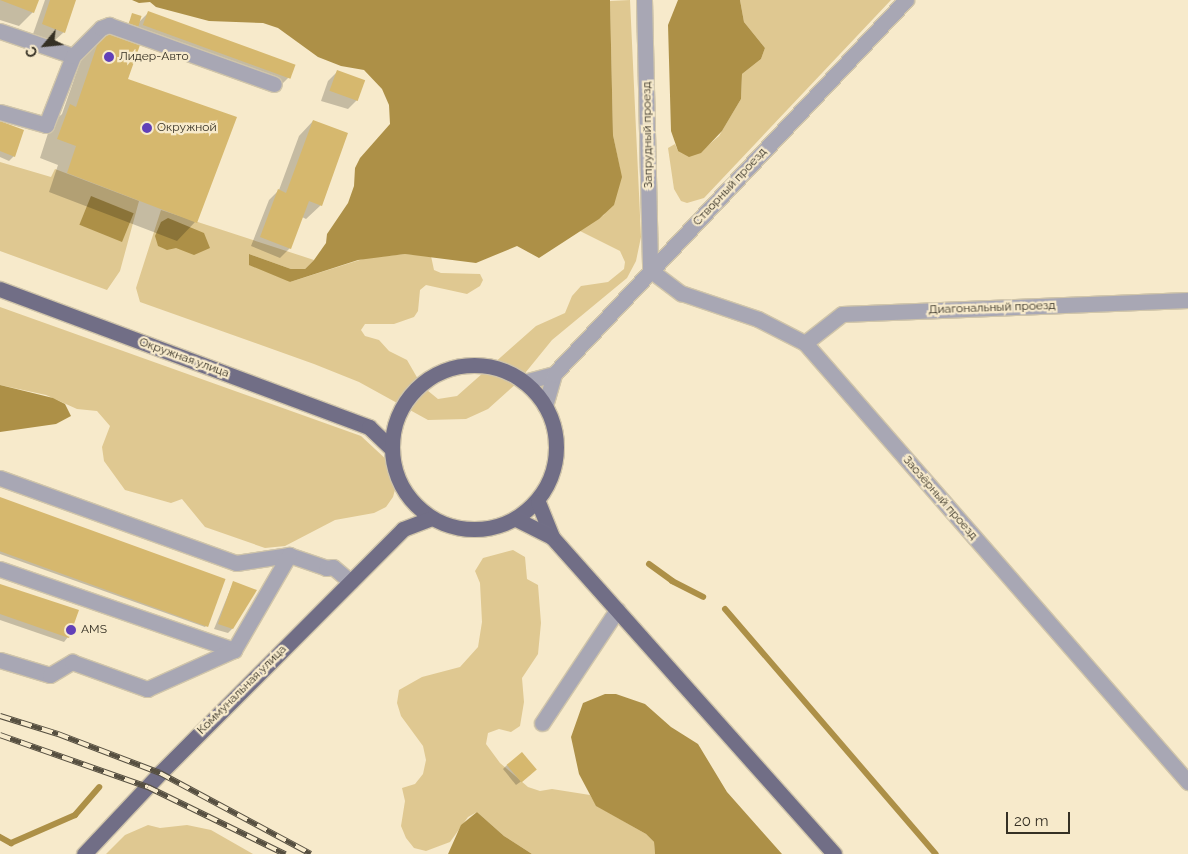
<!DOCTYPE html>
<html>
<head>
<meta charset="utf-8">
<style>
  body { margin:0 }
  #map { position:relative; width:1188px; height:854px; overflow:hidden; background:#f7eacb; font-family:Raleway,sans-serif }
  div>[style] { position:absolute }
  .green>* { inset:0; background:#dfc891 }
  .water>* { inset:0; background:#ad9047; transform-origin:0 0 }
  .shadow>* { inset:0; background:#0003 }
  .stream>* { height:6px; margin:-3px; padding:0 3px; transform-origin:3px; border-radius:3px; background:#ad9047 }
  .building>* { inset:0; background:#d6b86e; transform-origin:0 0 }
  .roads { filter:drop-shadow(1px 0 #d0c5aa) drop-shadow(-1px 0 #d0c5aa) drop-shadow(0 1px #d0c5aa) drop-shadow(0 -1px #d0c5aa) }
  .minor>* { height:15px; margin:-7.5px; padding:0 7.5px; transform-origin:7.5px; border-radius:7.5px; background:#a8a7b4 }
  .major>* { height:15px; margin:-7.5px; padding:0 7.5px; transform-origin:7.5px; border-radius:7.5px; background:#716e86 }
  .major>.ring { margin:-7.5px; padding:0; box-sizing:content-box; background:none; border:15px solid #716e86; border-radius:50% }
  .rail>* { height:5.5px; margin-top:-2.75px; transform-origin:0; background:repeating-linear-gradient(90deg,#f7eacb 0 11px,#564f40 0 22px); box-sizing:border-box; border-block:1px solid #564f40 }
  .dots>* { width:14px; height:14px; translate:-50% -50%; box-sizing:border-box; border:2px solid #f7eacb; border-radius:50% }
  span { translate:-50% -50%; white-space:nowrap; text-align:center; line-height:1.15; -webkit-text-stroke:4.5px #f7eacb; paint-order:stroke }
  .poi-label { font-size:12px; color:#353024 }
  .left { translate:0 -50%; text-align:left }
  .street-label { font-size:12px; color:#353024 }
  .north { position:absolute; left:20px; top:20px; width:50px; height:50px; -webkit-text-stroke:4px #f7eacb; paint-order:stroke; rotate:242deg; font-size:14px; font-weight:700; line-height:20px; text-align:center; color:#353024 }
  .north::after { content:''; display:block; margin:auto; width:18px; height:22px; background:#353024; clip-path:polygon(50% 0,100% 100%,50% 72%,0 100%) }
  .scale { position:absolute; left:1006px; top:812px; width:64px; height:22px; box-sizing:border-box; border:2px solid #353024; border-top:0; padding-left:6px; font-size:15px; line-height:18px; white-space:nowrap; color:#353024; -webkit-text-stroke:4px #f7eacb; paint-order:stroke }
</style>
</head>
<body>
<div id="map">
  <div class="green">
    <div style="clip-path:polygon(630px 0,641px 237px,636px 261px,627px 278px,552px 340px,517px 383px,488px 409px,466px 419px,428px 420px,359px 382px,314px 364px,140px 302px,136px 288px,161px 210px,314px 260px,305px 269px,291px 269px,249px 254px,290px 282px,366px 258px,405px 254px,431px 256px,434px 270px,441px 273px,480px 274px,483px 280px,480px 286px,467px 294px,426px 285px,420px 290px,418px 311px,414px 317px,394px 324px,365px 324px,361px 330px,365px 336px,379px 340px,389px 351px,407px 360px,422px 386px,438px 399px,457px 396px,536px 326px,565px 313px,572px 296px,581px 286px,608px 282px,624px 269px,625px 262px,620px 251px,578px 230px,604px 215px,620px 169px,613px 135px,610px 1px)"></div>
    <div style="clip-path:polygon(740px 0,891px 0,704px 198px,687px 203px,681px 201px,674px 189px,668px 148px,675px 144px,678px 151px,705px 148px,719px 136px,741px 99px,742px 74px,761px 59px,765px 48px,744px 22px)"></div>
    <div style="clip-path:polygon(0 162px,51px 177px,55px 169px,139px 201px,120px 271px,107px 290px,0 251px)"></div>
    <div style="clip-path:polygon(0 307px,361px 436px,389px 462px,396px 486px,393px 497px,386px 507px,374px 513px,335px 520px,285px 546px,265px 548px,205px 527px,182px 499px,171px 503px,125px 490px,104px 461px,102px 447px,110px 426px,97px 411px,77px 409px,46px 395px,0 385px)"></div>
    <div style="clip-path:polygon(513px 550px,525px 557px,527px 579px,538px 585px,541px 623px,538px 654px,522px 678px,524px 702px,520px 726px,511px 732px,499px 729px,488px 733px,486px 744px,500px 763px,528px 787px,540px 791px,552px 789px,590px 795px,597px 806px,646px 834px,654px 842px,655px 854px,532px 854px,504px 836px,477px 812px,468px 817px,450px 842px,426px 851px,414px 848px,406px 838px,401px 826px,405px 801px,402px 788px,415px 784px,423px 774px,426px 760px,423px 746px,401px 716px,397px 703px,399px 690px,422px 677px,460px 667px,478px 647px,482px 622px,480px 583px,475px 571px,483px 558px)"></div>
    <div style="clip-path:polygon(148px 825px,160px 828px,187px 825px,211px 830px,253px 854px,106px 854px,125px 835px)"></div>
  </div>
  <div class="water">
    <div style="clip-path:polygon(132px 0,610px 0,613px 135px,622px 177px,614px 205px,599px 219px,539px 258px,517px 246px,476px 263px,405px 254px,358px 260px,290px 282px,249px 265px,249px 254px,291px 269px,305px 269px,314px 260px,326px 243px,327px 234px,348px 203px,354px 186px,355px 168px,360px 158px,390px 124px,389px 105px,382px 89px,364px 70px,341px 66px,318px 57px,278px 28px,263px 23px,209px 21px,156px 7px,150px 2px,139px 3px)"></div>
    <div style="clip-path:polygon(678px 0,740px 0,744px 22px,765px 48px,761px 59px,742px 74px,741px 99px,722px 131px,701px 153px,689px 157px,678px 151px,671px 131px,668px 25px)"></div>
    <div style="left:91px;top:196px;width:46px;height:31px;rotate:22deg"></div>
    <div style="clip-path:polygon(168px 218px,204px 233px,210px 248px,194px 255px,176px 248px,167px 250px,158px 246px,155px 236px,161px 222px)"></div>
    <div style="clip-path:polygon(0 385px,53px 398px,65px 404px,71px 416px,56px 424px,0 432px)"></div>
    <div style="clip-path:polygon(605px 694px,616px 694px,645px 704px,671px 727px,698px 744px,727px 792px,782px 854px,655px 854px,654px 842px,646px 834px,596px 806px,579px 774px,571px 737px,583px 703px)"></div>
    <div style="clip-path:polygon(477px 812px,504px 836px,532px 854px,448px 854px,461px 825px)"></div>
  </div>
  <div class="shadow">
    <div style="clip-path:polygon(0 0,37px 0,33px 12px,19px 26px,0 20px)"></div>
    <div style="clip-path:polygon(45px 0,75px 0,64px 32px,54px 41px,33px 34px)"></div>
    <div style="clip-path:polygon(148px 13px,289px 77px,275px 91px,126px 28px,133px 15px,139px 22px)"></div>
    <div style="clip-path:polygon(102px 32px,127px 80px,235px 118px,195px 222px,177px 241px,49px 192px,58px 165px,40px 158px,51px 124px,62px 114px,84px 51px)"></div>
    <div style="clip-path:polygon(337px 72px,357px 100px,348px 109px,321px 101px,328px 81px)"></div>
    <div style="clip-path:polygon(313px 121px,321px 205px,306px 219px,302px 217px,290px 248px,280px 258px,251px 246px,269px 200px,279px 190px,299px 136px)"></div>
    <div style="clip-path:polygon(0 123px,14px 156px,9px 161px,0 157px)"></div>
    <div style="clip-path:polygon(0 498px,209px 623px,205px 627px,0 554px)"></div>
    <div style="clip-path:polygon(233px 583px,232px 629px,228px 633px,214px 629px)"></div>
    <div style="clip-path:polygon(0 585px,68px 637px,64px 642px,0 620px)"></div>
    <div style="clip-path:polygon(507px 765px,531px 774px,516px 785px,503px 769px)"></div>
  </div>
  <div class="stream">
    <div style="left:649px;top:564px;width:29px;rotate:36deg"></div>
    <div style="left:672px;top:581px;width:35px;rotate:27deg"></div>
    <div style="left:725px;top:609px;width:323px;rotate:49.3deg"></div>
    <div style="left:0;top:837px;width:13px;rotate:29deg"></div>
    <div style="left:11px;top:843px;width:70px;rotate:-23.6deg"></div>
    <div style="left:75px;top:815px;width:37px;rotate:-49deg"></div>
  </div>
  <div class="building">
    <div style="clip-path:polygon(0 0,39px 0,34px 13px)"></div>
    <div style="clip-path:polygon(50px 0,76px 0,65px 33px,42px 24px)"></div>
    <div style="left:148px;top:11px;width:157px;height:15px;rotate:20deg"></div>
    <div style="left:132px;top:13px;width:10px;height:11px;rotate:17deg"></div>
    <div style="clip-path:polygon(102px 31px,140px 45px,128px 79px,237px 117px,197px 223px,67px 173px,76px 146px,57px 139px,70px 104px,76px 107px)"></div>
    <div style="left:337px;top:70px;width:30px;height:22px;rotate:20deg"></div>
    <div style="clip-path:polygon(313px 120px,348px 133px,322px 206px,309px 201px,291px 249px,260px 237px,278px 189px,286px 193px)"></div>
    <div style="clip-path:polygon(0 121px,24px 130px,15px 157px,0 151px)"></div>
    <div style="left:0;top:497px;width:240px;height:51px;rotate:20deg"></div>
    <div style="clip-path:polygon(233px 581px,257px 590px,233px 629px,218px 624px)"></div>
    <div style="clip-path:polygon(0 584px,79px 610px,69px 638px,0 614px)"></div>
    <div style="left:522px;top:752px;width:23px;height:20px;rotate:50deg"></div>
  </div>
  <div class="roads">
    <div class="minor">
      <div style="left:644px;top:0;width:270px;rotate:88.7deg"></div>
      <div style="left:0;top:31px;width:77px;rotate:18.9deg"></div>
      <div style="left:0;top:112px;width:48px;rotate:15.8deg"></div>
      <div style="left:46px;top:125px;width:74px;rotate:-68.6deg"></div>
      <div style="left:73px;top:56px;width:40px;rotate:-45deg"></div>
      <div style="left:101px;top:28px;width:9px;rotate:-21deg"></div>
      <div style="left:109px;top:25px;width:175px;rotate:19.7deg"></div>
      <div style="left:650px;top:270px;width:39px;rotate:37deg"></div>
      <div style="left:681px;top:293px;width:81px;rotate:18.7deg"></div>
      <div style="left:758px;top:319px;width:53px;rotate:27.1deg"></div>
      <div style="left:805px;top:343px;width:583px;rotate:48.9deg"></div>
      <div style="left:805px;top:343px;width:47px;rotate:-38.1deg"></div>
      <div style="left:842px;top:314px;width:346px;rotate:-2.3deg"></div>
      <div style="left:524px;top:382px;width:31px;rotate:-15deg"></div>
      <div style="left:545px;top:406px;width:33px;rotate:-74deg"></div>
      <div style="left:554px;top:374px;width:514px;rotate:-46.74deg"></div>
      <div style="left:0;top:478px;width:251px;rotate:19.8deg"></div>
      <div style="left:236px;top:563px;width:54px;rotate:-8.6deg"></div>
      <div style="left:289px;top:555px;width:39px;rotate:19deg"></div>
      <div style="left:326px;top:568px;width:7px;rotate:-8deg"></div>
      <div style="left:333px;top:567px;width:23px;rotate:40deg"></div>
      <div style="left:0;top:569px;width:248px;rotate:19.1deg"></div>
      <div style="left:234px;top:650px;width:110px;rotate:-59.9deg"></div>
      <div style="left:0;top:660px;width:52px;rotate:16.7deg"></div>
      <div style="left:50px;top:675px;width:26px;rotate:-31deg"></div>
      <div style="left:72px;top:662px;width:80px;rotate:19.8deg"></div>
      <div style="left:147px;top:689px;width:95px;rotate:-24.1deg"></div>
      <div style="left:542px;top:723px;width:136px;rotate:-56.4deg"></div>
    </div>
    <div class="major">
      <div style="left:0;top:289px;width:394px;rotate:20.5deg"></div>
      <div style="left:369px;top:427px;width:32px;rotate:44deg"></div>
      <div class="ring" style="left:392px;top:365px;width:149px;height:149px"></div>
      <div style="left:538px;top:502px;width:38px;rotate:68deg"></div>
      <div style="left:552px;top:537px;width:424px;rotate:48.3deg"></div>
      <div style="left:516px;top:519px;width:40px;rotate:26.6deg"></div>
      <div style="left:84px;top:854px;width:111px;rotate:-46.8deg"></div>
      <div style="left:160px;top:773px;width:344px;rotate:-45.1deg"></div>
      <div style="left:403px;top:529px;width:30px;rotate:-21deg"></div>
    </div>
  </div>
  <div class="rail">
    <div style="left:0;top:716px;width:61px;rotate:17.2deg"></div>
    <div style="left:58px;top:734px;width:109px;rotate:20.9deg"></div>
    <div style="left:160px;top:773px;width:171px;rotate:28.2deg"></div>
    <div style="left:0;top:735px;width:157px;rotate:19.4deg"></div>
    <div style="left:148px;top:787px;width:153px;rotate:26.1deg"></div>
  </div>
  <div class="dots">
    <div style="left:109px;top:57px;background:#6140b8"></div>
    <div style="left:147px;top:128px;background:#6140b8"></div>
    <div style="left:71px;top:630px;background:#6140b8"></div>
  </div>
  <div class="poi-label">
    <span class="left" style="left:119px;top:57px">Лидер-Авто</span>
    <span class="left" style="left:157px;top:128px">Окружной</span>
    <span class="left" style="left:81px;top:630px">AMS</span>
  </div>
  <div class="street-label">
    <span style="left:648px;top:135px;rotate:-91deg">Запрудный проезд</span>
    <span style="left:730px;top:187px;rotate:-47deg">Створный проезд</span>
    <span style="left:992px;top:308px;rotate:-2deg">Диагональный проезд</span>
    <span style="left:184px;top:358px;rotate:20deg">Окружная улица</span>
    <span style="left:940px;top:498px;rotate:49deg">Заозёрный проезд</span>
    <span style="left:242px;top:690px;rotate:-45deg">Коммунальная улица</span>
  </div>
  <div class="north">С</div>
  <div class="scale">20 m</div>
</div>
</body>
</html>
